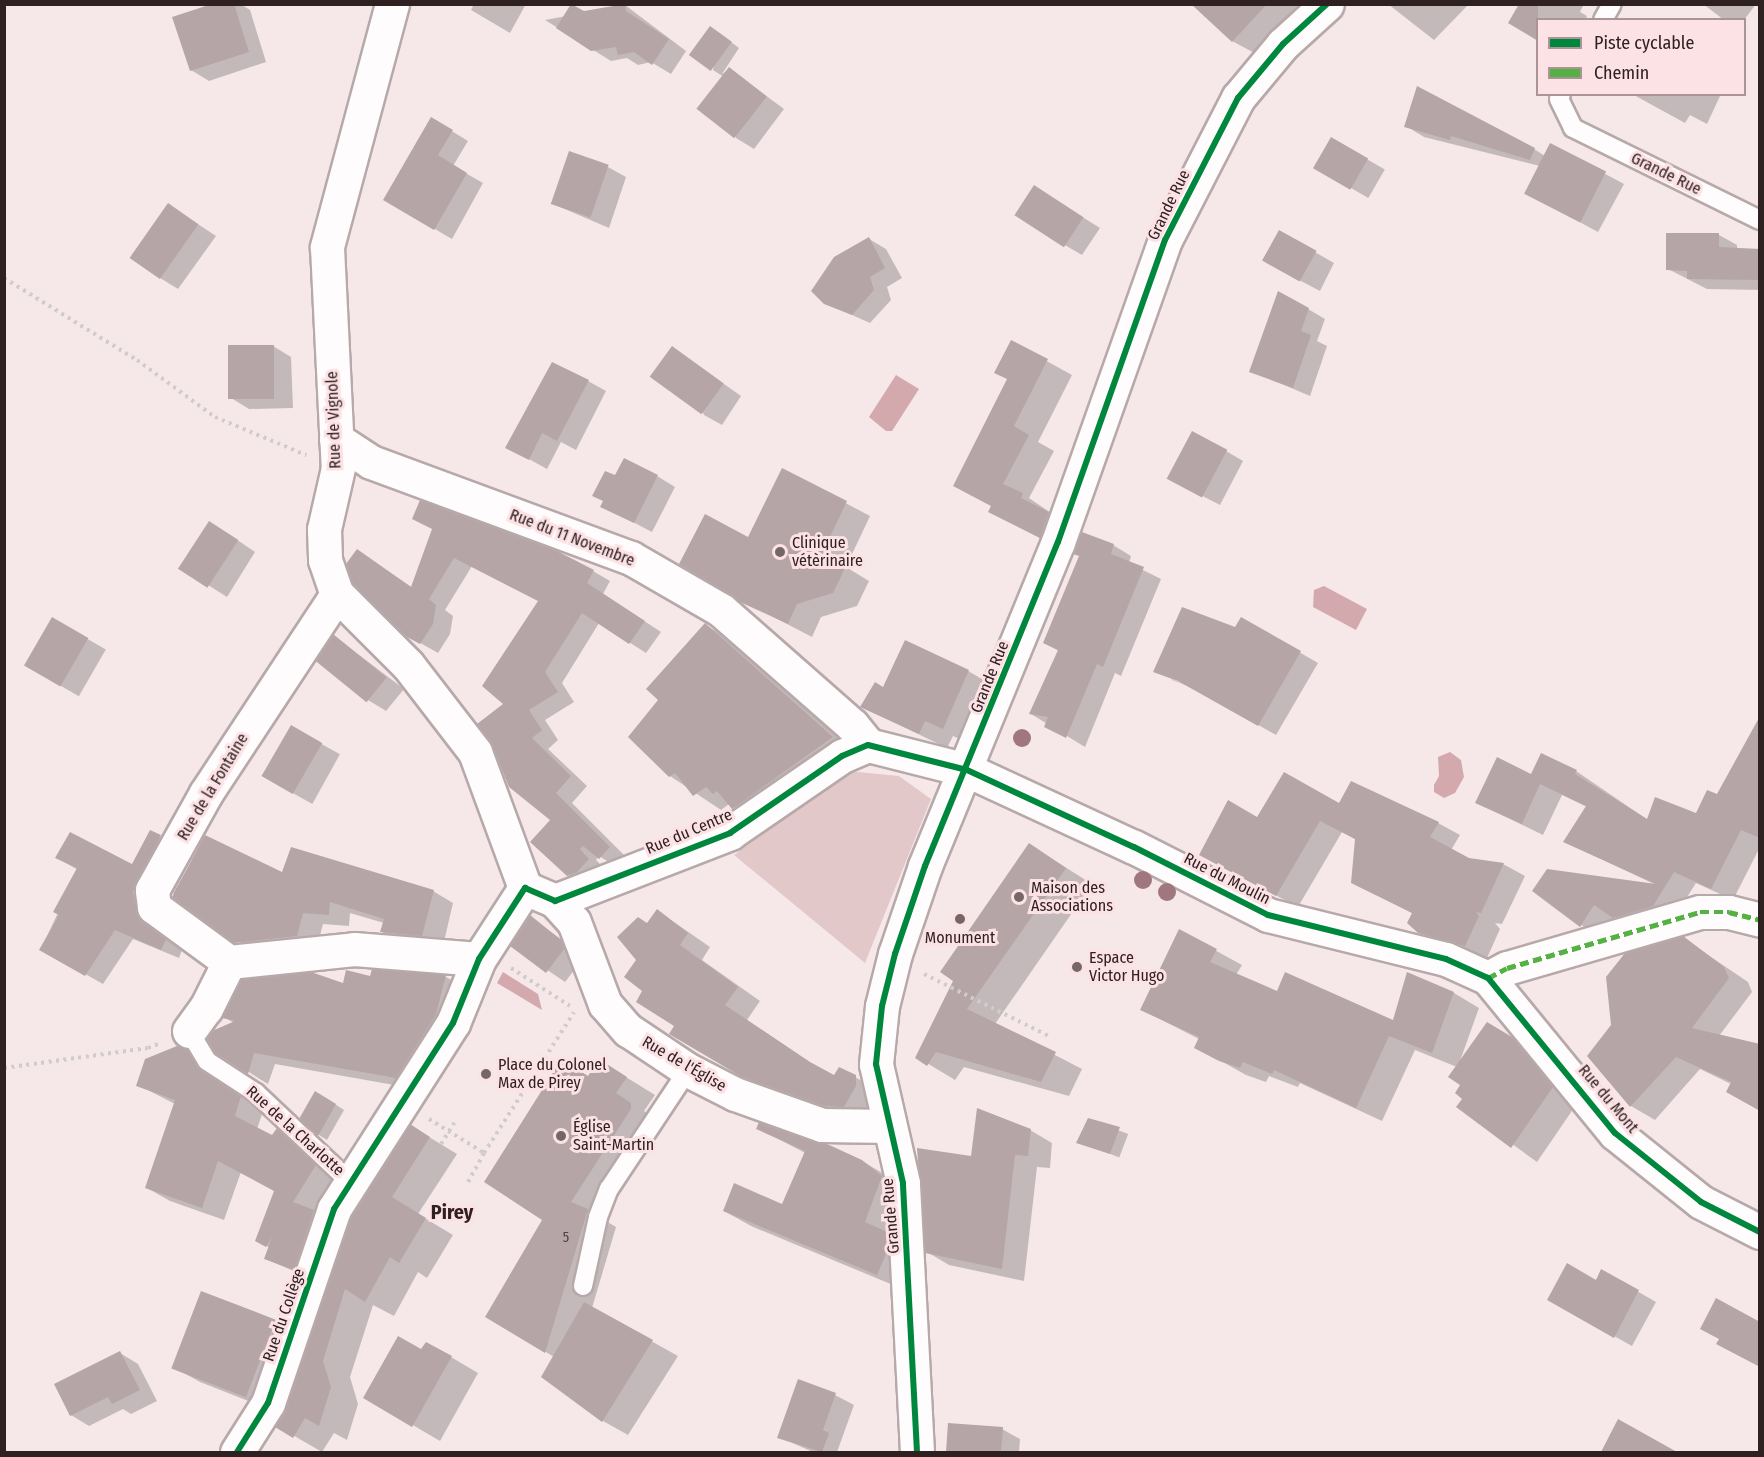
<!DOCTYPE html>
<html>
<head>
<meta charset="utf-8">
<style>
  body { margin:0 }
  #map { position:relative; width:1764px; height:1457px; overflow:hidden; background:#f6e8e9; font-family:"Fira Sans Condensed",sans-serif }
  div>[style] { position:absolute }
  .green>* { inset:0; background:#e3c8ca }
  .water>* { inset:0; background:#d3a9ae }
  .shadow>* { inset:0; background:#0003; transform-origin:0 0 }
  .building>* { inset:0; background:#b5a5a6; transform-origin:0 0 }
  .path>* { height:4px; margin-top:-2px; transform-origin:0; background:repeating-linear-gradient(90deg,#d0cbcc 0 3px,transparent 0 7.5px) }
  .roads { filter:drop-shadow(2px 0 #b7a9aa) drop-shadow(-2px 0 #b7a9aa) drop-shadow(0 2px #b7a9aa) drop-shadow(0 -2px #b7a9aa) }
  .lane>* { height:18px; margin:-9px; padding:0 9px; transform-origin:9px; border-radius:9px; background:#fefcfc }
  .street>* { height:33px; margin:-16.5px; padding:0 16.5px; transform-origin:16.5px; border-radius:16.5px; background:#fefcfc }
  .quiet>* { height:4.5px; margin-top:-2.25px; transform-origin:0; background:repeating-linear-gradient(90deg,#56b145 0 9px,transparent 0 13.5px) }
  .cycleway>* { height:6px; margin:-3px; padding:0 3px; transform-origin:3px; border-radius:3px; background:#00873e }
  .trees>* { width:18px; height:18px; margin:-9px; border-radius:50%; background:#a1777f }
  .dots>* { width:16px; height:16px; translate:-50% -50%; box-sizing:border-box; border:3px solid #fce2e4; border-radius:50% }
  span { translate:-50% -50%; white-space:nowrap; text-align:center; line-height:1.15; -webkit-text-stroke:6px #fce2e4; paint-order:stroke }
  .number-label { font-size:14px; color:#504143 }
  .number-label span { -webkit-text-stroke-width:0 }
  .street-label { font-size:16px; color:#2f2022 }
  .poi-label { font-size:16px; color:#2f2022 }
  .left { translate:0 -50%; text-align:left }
  .quarter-label { font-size:20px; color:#2f2022; font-weight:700 }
  .frame { position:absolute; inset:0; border:6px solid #2f2022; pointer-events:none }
  .legend { position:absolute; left:1536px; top:18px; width:210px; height:78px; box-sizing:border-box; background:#fce2e4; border:2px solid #aa9496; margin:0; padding:8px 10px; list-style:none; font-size:18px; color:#2f2022 }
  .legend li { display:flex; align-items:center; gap:12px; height:30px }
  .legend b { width:30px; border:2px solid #aa9496 }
</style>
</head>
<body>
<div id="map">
  <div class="green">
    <div style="clip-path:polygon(848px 771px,899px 776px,931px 799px,865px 963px,734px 855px)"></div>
  </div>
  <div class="water">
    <div style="clip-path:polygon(896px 375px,919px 389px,892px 431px,886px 431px,869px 417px)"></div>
    <div style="clip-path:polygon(1324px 586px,1367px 609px,1356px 630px,1313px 607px,1314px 590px)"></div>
    <div style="clip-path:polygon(1450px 752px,1461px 760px,1464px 777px,1455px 793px,1444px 798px,1434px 792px,1434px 785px,1439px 776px,1438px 757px)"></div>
    <div style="clip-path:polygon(503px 972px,538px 994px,542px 1010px,497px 983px)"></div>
  </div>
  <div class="shadow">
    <div style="clip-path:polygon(217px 4px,240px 4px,250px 10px,266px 62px,209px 81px,191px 70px)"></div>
    <div style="clip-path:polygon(474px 4px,526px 4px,510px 33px,471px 10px)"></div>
    <div style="clip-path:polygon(1193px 4px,1343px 4px,1260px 56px,1232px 41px)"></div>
    <div style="clip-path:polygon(1388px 4px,1469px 4px,1434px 40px)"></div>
    <div style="clip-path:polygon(1521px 4px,1584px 4px,1580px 12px,1587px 16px,1585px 20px,1538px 20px)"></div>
    <div style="clip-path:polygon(1703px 4px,1756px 4px,1744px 20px,1724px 20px)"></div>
    <div style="clip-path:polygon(625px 5px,686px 51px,671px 74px,651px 62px,638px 65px,627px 58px,611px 61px,545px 20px)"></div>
    <div style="clip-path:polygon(719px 33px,739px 48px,722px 74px,730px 69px,784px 109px,754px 149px,736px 138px,724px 77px,713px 70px)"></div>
    <div style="clip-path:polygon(1632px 94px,1721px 94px,1707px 124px,1690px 115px,1685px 123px)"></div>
    <div style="clip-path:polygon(432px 119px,468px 141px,453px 166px,483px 183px,452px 239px,385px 200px)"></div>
    <div style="clip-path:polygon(1406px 126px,1534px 149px,1545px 156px,1551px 145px,1624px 184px,1598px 232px,1544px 203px,1540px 166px,1424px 137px)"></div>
    <div style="left:1332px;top:139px;width:61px;height:33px;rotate:30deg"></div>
    <div style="clip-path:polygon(608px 167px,626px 177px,609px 228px,553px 204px)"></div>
    <div style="clip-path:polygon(1052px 198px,1100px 228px,1082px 255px,1063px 244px)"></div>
    <div style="clip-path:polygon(169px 205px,216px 236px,178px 289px,160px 278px)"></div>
    <div style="clip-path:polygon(1280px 232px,1334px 263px,1320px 291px,1282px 271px)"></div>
    <div style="clip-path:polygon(1719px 235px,1737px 245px,1737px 249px,1760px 250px,1760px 290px,1707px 289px,1668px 269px)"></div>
    <div style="clip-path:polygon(869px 239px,886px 249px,902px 278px,887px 287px,891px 300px,870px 323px,825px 303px)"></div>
    <div style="clip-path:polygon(1308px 309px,1325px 319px,1317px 341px,1327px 346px,1310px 396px,1251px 371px)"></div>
    <div style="clip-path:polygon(1012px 342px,1072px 375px,1038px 442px,1054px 451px,1029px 498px,1073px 528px,1065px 551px,990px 512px)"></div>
    <div style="clip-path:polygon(273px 346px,291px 357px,293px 408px,249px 409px,231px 398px)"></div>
    <div style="clip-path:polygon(673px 348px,741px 396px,722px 425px,704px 415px)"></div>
    <div style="clip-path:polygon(588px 381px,606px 391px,576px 450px,561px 442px,547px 469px,507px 447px)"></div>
    <div style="clip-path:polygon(1226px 451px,1243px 461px,1220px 505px,1185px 487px)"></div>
    <div style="clip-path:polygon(783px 470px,870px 516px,846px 567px,869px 581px,857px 606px,821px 617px,812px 637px,741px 600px,749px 539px)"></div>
    <div style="clip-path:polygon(657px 476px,675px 487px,652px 532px,602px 506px,616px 477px)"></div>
    <div style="clip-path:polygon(433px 530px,593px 571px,610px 581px,603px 594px,661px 632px,646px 653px,599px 623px,562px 683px,574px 702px,545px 720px,558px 740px,548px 749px,587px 786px,572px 803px,626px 857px,617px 867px,599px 856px,596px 860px,605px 869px,585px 885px,568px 875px,552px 819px,506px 704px,539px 601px,472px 566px,445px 610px,453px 616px,450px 634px,438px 653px,408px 636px,357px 551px,413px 588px)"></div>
    <div style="clip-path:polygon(227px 533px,255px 552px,227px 597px,181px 568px)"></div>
    <div style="clip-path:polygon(1113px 545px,1131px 556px,1129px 563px,1161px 579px,1121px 676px,1115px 673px,1085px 747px,1031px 714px,1059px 651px,1044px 643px)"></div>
    <div style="left:53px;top:619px;width:61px;height:54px;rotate:30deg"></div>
    <div style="clip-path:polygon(evenodd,1242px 619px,1318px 663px,1276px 735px,1198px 691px,1155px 671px,1236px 629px,1242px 619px,1172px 677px,1185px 685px,1172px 680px,1172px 677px)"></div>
    <div style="clip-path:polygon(705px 625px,732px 640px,858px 752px,759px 823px,729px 804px,721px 810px,670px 776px)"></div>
    <div style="clip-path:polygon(334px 636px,404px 689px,386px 711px,368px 700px)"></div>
    <div style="clip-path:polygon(968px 671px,996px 687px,971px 744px,953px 736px,947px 748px,862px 707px,884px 689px)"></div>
    <div style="clip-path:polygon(1760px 719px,1760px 847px,1733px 900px,1696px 883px,1674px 918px,1636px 929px,1615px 917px,1602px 938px,1581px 925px,1534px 891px,1654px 884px,1565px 842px,1587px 807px,1562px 795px,1543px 835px,1477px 803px,1532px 776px,1576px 771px,1648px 820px,1697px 815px,1718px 796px)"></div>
    <div style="left:291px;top:727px;width:56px;height:57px;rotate:29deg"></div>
    <div style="clip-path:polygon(1339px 805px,1438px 823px,1460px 835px,1451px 850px,1468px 859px,1503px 864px,1525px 876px,1502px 924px,1495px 923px,1500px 929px,1487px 958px,1441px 944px,1419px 931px,1414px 914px,1353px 882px,1357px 840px,1342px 832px,1298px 907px,1222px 867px,1258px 818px)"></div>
    <div style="clip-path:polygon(150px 832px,177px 847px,155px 928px,182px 950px,179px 958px,133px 939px,103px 984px,41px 949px,78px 870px,57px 858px,133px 866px)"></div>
    <div style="clip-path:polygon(206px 837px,283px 874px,433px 891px,453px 903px,443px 946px,402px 943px,382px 932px,384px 923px,350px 913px,349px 926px,323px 924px,317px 947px,256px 953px,173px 893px)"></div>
    <div style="clip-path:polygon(1030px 845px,1092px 884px,995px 1024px,1082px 1069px,1069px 1096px,964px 1067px,955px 1080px,917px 1057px)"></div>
    <div style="clip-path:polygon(658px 911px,710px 947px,702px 960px,760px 1001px,747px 1020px,824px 1072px,835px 1077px,855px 1077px,878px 1090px,867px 1119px,850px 1119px,767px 1089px,671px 1033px,676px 1025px,644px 991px,638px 960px,648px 924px)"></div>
    <div style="clip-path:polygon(530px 917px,579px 952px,582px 960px,565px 982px,512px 946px)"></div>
    <div style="clip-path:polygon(1180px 931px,1242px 965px,1236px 975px,1277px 993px,1394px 1023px,1408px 974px,1454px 993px,1479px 1008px,1460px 1061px,1488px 1024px,1534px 1051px,1578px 1102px,1537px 1162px,1459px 1106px,1464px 1099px,1457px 1067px,1415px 1050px,1382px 1121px,1300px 1083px,1298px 1087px,1269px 1076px,1266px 1082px,1246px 1075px,1196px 1047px,1199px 1039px,1142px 1010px)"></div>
    <div style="clip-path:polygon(1683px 938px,1748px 982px,1752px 992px,1719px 1036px,1731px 1084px,1700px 1069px,1655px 1120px,1631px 1106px,1589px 1056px)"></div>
    <div style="clip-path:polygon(373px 971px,446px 977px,466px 988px,417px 1089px,275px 1064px,268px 1084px,216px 1052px,234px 1023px,224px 1017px,371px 978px)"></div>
    <div style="clip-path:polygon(186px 1051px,210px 1064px,223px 1085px,263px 1111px,257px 1129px,272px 1137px,277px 1130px,299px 1143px,338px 1179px,316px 1281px,266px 1259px,270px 1248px,257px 1241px,275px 1191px,241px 1172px,224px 1220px,170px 1201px,147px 1188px,175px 1104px,138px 1085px)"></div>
    <div style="clip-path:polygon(600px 1061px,655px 1095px,644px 1111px,659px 1121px,601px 1218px,616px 1227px,592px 1308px,678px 1356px,628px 1435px,603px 1421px,554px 1357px,487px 1316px,544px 1220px)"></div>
    <div style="clip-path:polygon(324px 1097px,344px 1110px,327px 1140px,319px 1135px)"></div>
    <div style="left:1089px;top:1119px;width:42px;height:25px;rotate:21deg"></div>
    <div style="clip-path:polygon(411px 1126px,457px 1154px,418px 1214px,453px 1235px,427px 1278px,418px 1272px,394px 1316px,373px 1305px,350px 1377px,358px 1404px,347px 1440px,334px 1433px,322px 1452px,277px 1426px)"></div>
    <div style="clip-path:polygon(758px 1128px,862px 1161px,889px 1177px,905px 1290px,751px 1226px,724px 1211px,783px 1206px,805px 1153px)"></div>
    <div style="clip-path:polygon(1030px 1130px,1052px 1143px,1050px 1168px,1037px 1167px,1024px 1281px,949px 1265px,927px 1252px,972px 1157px)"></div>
    <div style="clip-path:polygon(1602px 1271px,1656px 1302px,1632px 1346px,1549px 1300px,1596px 1282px)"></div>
    <div style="clip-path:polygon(202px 1293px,276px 1321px,303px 1337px,276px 1412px,200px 1382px,173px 1367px)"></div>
    <div style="clip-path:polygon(422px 1351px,451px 1357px,478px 1373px,440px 1441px,365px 1397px)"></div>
    <div style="clip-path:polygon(120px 1353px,138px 1364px,157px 1401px,131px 1414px,123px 1409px,89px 1426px,71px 1415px)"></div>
    <div style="clip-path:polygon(835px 1395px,854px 1405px,837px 1452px,813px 1452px,779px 1437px)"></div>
    <div style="clip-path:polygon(1619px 1421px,1674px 1452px,1602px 1452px)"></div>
    <div style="clip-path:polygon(950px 1425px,1002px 1429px,1020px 1439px,1019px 1452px,948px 1452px)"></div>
  </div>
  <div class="building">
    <div style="clip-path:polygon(212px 4px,234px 4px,249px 52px,190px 71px,172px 17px)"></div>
    <div style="clip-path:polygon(571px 4px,584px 11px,625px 4px,626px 11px,669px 39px,652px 65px,634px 52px,618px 55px,616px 47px,591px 51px,556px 28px)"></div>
    <div style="clip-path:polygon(1191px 4px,1267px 4px,1232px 42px)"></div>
    <div style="clip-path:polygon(1519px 4px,1538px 4px,1538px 41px,1508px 23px)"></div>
    <div style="left:710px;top:26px;width:27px;height:36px;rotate:36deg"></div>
    <div style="left:729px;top:67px;width:48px;height:53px;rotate:38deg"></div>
    <div style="clip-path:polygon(1417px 86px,1535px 148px,1530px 160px,1451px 136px,1450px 140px,1404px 127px)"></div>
    <div style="clip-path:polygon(431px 117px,453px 130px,438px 155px,467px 173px,434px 230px,383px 200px)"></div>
    <div style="left:1331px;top:137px;width:43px;height:36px;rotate:30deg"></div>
    <div style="left:1550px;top:143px;width:63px;height:57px;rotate:27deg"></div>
    <div style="left:569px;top:151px;width:42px;height:56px;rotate:19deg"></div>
    <div style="left:1034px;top:185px;width:59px;height:36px;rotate:33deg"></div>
    <div style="left:168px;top:203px;width:37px;height:67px;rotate:35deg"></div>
    <div style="left:1279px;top:230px;width:43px;height:35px;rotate:29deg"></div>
    <div style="clip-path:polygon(1666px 233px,1719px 233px,1719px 247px,1760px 249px,1760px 280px,1687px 279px,1687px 271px,1666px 270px)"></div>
    <div style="clip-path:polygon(869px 237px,885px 268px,870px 277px,874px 290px,852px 315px,824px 304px,811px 291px,834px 257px)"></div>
    <div style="clip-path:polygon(1278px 291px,1309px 308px,1301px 331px,1311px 335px,1293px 388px,1249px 372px)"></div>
    <div style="clip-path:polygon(1011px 340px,1048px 359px,1014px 426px,1029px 435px,1003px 484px,1023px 493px,1021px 498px,1049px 512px,1040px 538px,988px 512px,991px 506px,953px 486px,1007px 379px,994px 373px)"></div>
    <div style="left:228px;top:345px;width:46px;height:54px"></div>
    <div style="left:672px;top:346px;width:64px;height:38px;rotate:36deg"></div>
    <div style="clip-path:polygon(552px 362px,589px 380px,557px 441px,542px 433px,529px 460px,505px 448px)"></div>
    <div style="left:1192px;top:431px;width:40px;height:54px;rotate:28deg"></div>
    <div style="clip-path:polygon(624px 458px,658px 475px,634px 523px,600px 507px,603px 501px,592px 496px,605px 471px,615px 475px)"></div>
    <div style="clip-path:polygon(782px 468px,847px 501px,822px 554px,846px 566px,833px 593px,797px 604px,788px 624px,740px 602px,679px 564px,705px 514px,748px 537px)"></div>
    <div style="clip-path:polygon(420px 500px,557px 551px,594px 570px,587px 583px,645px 621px,629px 644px,582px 613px,545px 672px,558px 692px,529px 710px,542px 730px,532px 738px,571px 776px,556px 793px,610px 847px,599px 859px,583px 846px,580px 849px,589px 859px,577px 872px,567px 876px,530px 842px,550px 820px,509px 787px,492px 745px,477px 724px,503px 704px,482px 686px,538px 601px,454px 558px,429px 599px,436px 605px,433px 624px,420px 644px,407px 637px,353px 584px,346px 564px,357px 549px,411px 587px,432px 529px,412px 519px)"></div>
    <div style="left:209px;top:521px;width:35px;height:57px;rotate:33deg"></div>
    <div style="clip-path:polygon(1082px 532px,1114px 544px,1111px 554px,1144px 567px,1103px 667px,1097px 664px,1066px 738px,1044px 727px,1048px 717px,1029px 714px,1058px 650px,1043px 643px,1079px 556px,1073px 554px)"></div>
    <div style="clip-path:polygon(1182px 607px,1235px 627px,1241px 617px,1301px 651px,1258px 726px,1178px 681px,1153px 672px)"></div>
    <div style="left:52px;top:617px;width:42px;height:56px;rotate:30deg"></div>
    <div style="clip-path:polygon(705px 623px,833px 737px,732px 809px,717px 791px,713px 794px,706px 787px,693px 796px,675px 773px,669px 777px,628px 737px,658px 700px,646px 689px)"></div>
    <div style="left:333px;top:634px;width:69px;height:32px;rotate:39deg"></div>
    <div style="clip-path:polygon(905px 640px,969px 670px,943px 729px,925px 721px,919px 734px,860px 707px,875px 682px,883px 687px)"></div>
    <div style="clip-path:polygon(1760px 716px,1760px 838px,1741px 830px,1711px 889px,1674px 872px,1653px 906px,1613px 918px,1594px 905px,1580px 927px,1532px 891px,1547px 869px,1656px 884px,1563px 842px,1586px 806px,1540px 784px,1522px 824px,1475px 803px,1497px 757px,1531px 774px,1541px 753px,1577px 770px,1575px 774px,1647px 819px,1655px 797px,1696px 813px,1707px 790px,1717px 794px)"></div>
    <div style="left:291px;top:725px;width:36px;height:59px;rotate:30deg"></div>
    <div style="clip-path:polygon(1284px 772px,1339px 803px,1351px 781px,1439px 822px,1430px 837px,1469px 858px,1504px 863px,1481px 913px,1476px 912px,1479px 916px,1465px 946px,1418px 933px,1407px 923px,1412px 913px,1351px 883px,1355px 839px,1320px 821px,1276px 896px,1199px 855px,1228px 800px,1257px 817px)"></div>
    <div style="clip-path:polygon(150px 830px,161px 835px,133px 892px,138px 917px,166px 939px,161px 950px,115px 930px,85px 976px,39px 950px,59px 915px,53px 912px,77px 868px,55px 858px,70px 832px,132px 864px)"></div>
    <div style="clip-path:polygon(205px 835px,282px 872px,291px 847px,434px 890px,422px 936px,380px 932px,384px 919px,330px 902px,329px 915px,303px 913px,297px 936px,234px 943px,172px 897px)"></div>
    <div style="clip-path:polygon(1029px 843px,1066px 868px,967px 1009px,1056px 1052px,1041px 1082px,936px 1052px,927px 1066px,915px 1058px,953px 981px,940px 972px)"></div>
    <div style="clip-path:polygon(657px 909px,688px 933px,680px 945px,738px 987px,725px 1005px,810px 1062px,834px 1075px,839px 1067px,856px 1075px,856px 1086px,844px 1107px,825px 1106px,742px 1077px,669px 1034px,674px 1026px,636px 1002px,642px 991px,624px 977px,636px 960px,617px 937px,638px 917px,647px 923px)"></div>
    <div style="clip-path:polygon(530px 915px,561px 940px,564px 949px,546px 973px,510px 946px)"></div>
    <div style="clip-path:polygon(1179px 929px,1217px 949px,1210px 962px,1277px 991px,1285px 972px,1393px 1020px,1407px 972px,1454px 992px,1432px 1053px,1389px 1036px,1356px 1108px,1274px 1070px,1272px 1074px,1243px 1062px,1240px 1068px,1219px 1061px,1194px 1048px,1199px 1037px,1140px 1010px)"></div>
    <div style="clip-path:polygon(1683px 936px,1724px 967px,1729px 978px,1692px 1028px,1760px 1044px,1760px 1111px,1726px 1092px,1731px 1082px,1676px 1057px,1630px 1107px,1587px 1056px,1611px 1025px,1606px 977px,1625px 953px)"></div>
    <div style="clip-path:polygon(372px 969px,446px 975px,436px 1014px,396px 1078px,254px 1053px,248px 1074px,215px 1053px,207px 1039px,212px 1031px,235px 1021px,222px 1018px,241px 980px,311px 972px,343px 983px,346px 970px,370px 976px)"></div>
    <div style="clip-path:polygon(1487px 1022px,1512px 1037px,1553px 1087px,1511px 1148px,1456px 1107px,1462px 1099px,1455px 1093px,1460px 1085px,1448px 1077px)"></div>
    <div style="clip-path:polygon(177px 1046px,187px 1050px,201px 1070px,241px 1096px,235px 1116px,272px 1135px,277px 1128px,316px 1165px,293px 1202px,314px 1210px,294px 1270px,264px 1259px,272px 1237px,266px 1247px,255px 1241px,274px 1191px,218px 1161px,202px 1208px,145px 1188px,175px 1100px,136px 1086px,145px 1059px)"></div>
    <div style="clip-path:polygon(599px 1059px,627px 1077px,616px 1093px,631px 1103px,631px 1109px,571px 1202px,588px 1209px,545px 1353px,485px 1317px,542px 1220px,484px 1182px,559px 1063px,565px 1061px,588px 1076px)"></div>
    <div style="clip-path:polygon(315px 1091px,336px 1104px,318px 1136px,299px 1119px)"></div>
    <div style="clip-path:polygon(977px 1108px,1031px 1129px,1028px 1156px,1015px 1155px,1002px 1269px,925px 1253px,917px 1148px,971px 1156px)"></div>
    <div style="clip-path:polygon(1088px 1118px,1120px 1127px,1110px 1154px,1076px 1143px)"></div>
    <div style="clip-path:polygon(759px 1122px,827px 1144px,862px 1160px,882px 1176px,865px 1222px,887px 1232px,888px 1249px,877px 1275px,723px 1211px,734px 1183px,782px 1204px,805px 1151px,756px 1129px)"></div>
    <div style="clip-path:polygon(410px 1124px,430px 1137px,392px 1197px,426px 1218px,399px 1263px,390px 1257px,365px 1302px,345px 1289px,323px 1361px,331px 1387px,319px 1426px,305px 1418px,293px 1438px,275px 1427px,286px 1409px,351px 1217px)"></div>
    <div style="clip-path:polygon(1567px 1263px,1596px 1280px,1601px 1269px,1639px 1290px,1614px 1338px,1547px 1300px)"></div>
    <div style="left:201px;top:1291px;width:80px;height:83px;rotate:21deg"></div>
    <div style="clip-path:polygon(1716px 1298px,1760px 1322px,1760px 1367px,1716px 1344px,1719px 1339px,1700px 1329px)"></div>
    <div style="clip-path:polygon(584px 1302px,653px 1340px,602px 1422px,541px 1377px)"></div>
    <div style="clip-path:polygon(398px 1336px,421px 1349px,426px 1342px,452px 1356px,412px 1427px,363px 1398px)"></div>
    <div style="clip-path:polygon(120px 1351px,140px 1390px,112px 1404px,108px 1397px,70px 1416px,54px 1384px)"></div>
    <div style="clip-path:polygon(798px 1379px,836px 1393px,823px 1430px,829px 1433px,822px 1452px,777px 1438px)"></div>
    <div style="clip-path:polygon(1618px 1419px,1677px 1452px,1601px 1452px)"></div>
    <div style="clip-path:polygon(948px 1423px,1003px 1427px,1001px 1452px,946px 1452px)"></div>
  </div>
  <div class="path">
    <div style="left:4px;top:278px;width:156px;rotate:31.7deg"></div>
    <div style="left:137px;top:360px;width:97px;rotate:36.2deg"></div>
    <div style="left:215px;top:417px;width:99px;rotate:22.7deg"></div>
    <div style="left:511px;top:968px;width:70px;rotate:32.8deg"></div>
    <div style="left:924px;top:974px;width:140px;rotate:26.4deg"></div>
    <div style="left:4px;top:1068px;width:145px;rotate:-7.9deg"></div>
    <div style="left:148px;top:1048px;width:14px;rotate:-21deg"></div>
    <div style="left:429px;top:1119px;width:65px;rotate:31.7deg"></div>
    <div style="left:484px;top:1153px;width:167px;rotate:-57.4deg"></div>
    <div style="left:441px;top:1144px;width:25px;rotate:-58deg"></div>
    <div style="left:468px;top:1182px;width:33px;rotate:-61deg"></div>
  </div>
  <div class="roads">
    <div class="lane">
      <div style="left:1603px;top:20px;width:18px;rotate:-61deg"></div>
      <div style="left:1561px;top:94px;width:5px;rotate:112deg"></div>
      <div style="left:1559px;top:99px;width:32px;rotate:64deg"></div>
      <div style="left:1573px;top:128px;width:208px;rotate:26.2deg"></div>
      <div style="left:189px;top:1031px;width:35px;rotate:59deg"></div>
      <div style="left:207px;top:1061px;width:59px;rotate:33.1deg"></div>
      <div style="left:256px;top:1093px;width:129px;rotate:43.4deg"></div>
      <div style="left:583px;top:1286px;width:71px;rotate:-77.7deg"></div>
      <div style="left:598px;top:1217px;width:30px;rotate:-69deg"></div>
      <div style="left:609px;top:1189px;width:143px;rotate:-56.4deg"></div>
    </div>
    <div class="street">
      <div style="left:392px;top:4px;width:252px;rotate:105deg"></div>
      <div style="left:327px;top:247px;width:221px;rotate:87.2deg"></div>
      <div style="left:338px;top:468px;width:63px;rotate:102.9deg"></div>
      <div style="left:324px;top:529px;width:31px;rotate:88deg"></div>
      <div style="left:325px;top:560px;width:36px;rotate:71deg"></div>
      <div style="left:337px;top:594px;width:100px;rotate:45deg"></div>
      <div style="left:408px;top:665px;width:110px;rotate:52.4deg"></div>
      <div style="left:475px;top:752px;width:145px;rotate:69.8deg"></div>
      <div style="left:336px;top:439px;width:42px;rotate:33.3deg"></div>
      <div style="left:371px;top:462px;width:277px;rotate:20.3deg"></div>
      <div style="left:631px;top:558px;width:104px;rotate:30deg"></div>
      <div style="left:721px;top:610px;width:174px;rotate:41.3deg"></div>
      <div style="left:852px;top:725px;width:26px;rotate:51deg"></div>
      <div style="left:555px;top:901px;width:28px;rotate:48deg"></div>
      <div style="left:574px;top:922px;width:88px;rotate:69.3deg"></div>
      <div style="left:605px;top:1004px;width:35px;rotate:49deg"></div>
      <div style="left:628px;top:1030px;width:72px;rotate:33.7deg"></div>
      <div style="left:688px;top:1070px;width:53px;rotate:27.1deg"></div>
      <div style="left:735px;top:1094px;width:92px;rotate:19.6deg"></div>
      <div style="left:822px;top:1125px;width:67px;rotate:0.9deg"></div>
      <div style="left:229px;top:962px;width:93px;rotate:-143.7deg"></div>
      <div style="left:154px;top:907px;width:17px;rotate:-97deg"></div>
      <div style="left:152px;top:890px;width:111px;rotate:-60.9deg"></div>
      <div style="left:206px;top:793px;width:238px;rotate:-56.6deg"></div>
      <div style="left:229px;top:962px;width:126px;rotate:-5.9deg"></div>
      <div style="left:354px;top:949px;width:125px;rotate:4.6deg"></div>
      <div style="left:1488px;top:978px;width:21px;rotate:-28deg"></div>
      <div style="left:1507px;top:968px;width:201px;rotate:-16.2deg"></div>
      <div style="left:1700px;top:912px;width:29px"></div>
      <div style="left:1729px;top:912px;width:32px;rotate:14deg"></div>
      <div style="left:189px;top:1031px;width:29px;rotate:-54deg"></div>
      <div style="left:206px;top:1008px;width:51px;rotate:-63.4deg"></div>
      <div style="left:237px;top:1452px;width:58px;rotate:-57.7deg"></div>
      <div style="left:268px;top:1403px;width:205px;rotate:-71.2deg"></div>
      <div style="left:334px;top:1209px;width:221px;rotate:-57.4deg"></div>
      <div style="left:453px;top:1023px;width:69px;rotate:-67.9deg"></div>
      <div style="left:479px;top:959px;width:85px;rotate:-57.1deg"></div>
      <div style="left:525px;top:888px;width:33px;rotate:23deg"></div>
      <div style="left:555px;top:901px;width:188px;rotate:-21.2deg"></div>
      <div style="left:730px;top:833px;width:136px;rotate:-34.5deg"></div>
      <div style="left:842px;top:756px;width:28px;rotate:-23deg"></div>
      <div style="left:868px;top:745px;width:102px;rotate:14.2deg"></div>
      <div style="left:967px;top:770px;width:184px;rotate:24.8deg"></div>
      <div style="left:1134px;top:847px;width:150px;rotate:26.9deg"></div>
      <div style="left:1268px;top:915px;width:183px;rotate:13.9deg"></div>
      <div style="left:1446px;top:959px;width:46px;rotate:24.3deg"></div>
      <div style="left:1488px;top:978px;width:200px;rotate:50.7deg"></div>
      <div style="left:1615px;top:1133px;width:110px;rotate:38.7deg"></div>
      <div style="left:1701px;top:1202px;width:66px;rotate:27deg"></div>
      <div style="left:917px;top:1452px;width:269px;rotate:-93deg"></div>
      <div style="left:903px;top:1183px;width:122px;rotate:-102.8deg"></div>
      <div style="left:876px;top:1064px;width:58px;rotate:-84.1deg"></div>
      <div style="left:882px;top:1006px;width:54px;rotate:-76deg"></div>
      <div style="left:895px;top:954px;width:93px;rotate:-71.2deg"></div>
      <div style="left:925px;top:866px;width:350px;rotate:-67.7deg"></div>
      <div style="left:1058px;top:542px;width:320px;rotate:-70.5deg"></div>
      <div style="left:1165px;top:240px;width:160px;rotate:-62.8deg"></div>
      <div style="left:1238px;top:98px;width:70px;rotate:-50.2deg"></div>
      <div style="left:1283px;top:44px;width:59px;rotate:-42.3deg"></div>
    </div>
  </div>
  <div class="quiet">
    <div style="left:1488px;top:978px;width:21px;rotate:-28deg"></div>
    <div style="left:1507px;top:968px;width:201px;rotate:-16.2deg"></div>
    <div style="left:1700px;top:912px;width:29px"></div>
    <div style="left:1729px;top:912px;width:32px;rotate:14deg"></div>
  </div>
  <div class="cycleway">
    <div style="left:237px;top:1452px;width:58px;rotate:-57.7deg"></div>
    <div style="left:268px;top:1403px;width:205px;rotate:-71.2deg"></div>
    <div style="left:334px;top:1209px;width:221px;rotate:-57.4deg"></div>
    <div style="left:453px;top:1023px;width:69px;rotate:-67.9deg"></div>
    <div style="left:479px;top:959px;width:85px;rotate:-57.1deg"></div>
    <div style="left:525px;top:888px;width:33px;rotate:23deg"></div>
    <div style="left:555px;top:901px;width:188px;rotate:-21.2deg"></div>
    <div style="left:730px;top:833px;width:136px;rotate:-34.5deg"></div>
    <div style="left:842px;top:756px;width:28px;rotate:-23deg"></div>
    <div style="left:868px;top:745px;width:102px;rotate:14.2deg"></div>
    <div style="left:967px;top:770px;width:184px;rotate:24.8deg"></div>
    <div style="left:1134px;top:847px;width:150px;rotate:26.9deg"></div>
    <div style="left:1268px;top:915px;width:183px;rotate:13.9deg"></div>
    <div style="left:1446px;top:959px;width:46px;rotate:24.3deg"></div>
    <div style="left:1488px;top:978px;width:200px;rotate:50.7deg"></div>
    <div style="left:1615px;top:1133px;width:110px;rotate:38.7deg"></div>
    <div style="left:1701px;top:1202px;width:66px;rotate:27deg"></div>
    <div style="left:917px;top:1452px;width:269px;rotate:-93deg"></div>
    <div style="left:903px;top:1183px;width:122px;rotate:-102.8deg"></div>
    <div style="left:876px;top:1064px;width:58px;rotate:-84.1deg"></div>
    <div style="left:882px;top:1006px;width:54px;rotate:-76deg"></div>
    <div style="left:895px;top:954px;width:93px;rotate:-71.2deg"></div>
    <div style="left:925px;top:866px;width:350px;rotate:-67.7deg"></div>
    <div style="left:1058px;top:542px;width:320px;rotate:-70.5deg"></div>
    <div style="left:1165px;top:240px;width:160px;rotate:-62.8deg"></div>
    <div style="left:1238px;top:98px;width:70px;rotate:-50.2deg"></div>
    <div style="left:1283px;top:44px;width:59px;rotate:-42.3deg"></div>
  </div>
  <div class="trees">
    <div style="left:1022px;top:738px"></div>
    <div style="left:1143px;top:880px"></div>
    <div style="left:1167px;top:892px"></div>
  </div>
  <div class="dots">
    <div style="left:780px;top:552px;background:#756668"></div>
    <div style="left:1019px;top:897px;background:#756668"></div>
    <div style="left:960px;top:919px;background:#756668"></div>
    <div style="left:1077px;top:967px;background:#756668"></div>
    <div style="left:486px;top:1074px;background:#756668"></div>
    <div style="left:561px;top:1136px;background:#756668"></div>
  </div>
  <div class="number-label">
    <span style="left:566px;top:1238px">5</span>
  </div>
  <div class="street-label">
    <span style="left:1666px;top:174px;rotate:26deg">Grande Rue</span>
    <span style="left:1169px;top:205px;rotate:-64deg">Grande Rue</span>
    <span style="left:334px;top:420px;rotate:-92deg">Rue de Vignole</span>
    <span style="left:572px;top:538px;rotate:21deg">Rue du 11 Novembre</span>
    <span style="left:990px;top:677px;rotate:-68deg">Grande Rue</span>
    <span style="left:213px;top:787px;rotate:-59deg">Rue de la Fontaine</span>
    <span style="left:689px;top:832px;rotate:-23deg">Rue du Centre</span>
    <span style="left:1227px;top:879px;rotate:27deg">Rue du Moulin</span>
    <span style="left:684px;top:1064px;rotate:30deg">Rue de l'Église</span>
    <span style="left:1608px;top:1099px;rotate:50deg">Rue du Mont</span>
    <span style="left:295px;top:1131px;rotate:42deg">Rue de la Charlotte</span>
    <span style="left:891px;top:1216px;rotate:-95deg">Grande Rue</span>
    <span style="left:284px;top:1315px;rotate:-71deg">Rue du Collège</span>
  </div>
  <div class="poi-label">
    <span class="left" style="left:792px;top:552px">Clinique<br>vétèrinaire</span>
    <span class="left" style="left:1031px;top:897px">Maison des<br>Associations</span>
    <span style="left:960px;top:938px">Monument</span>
    <span class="left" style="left:1089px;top:967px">Espace<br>Victor Hugo</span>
    <span class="left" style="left:498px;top:1074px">Place du Colonel<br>Max de Pirey</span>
    <span class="left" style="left:573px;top:1136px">Église<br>Saint-Martin</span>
  </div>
  <div class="quarter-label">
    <span style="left:452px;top:1212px">Pirey</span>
  </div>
  <div class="frame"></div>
  <ul class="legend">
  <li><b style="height:8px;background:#00873e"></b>Piste cyclable</li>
  <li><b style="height:8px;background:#56b145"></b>Chemin</li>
  </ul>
</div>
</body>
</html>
